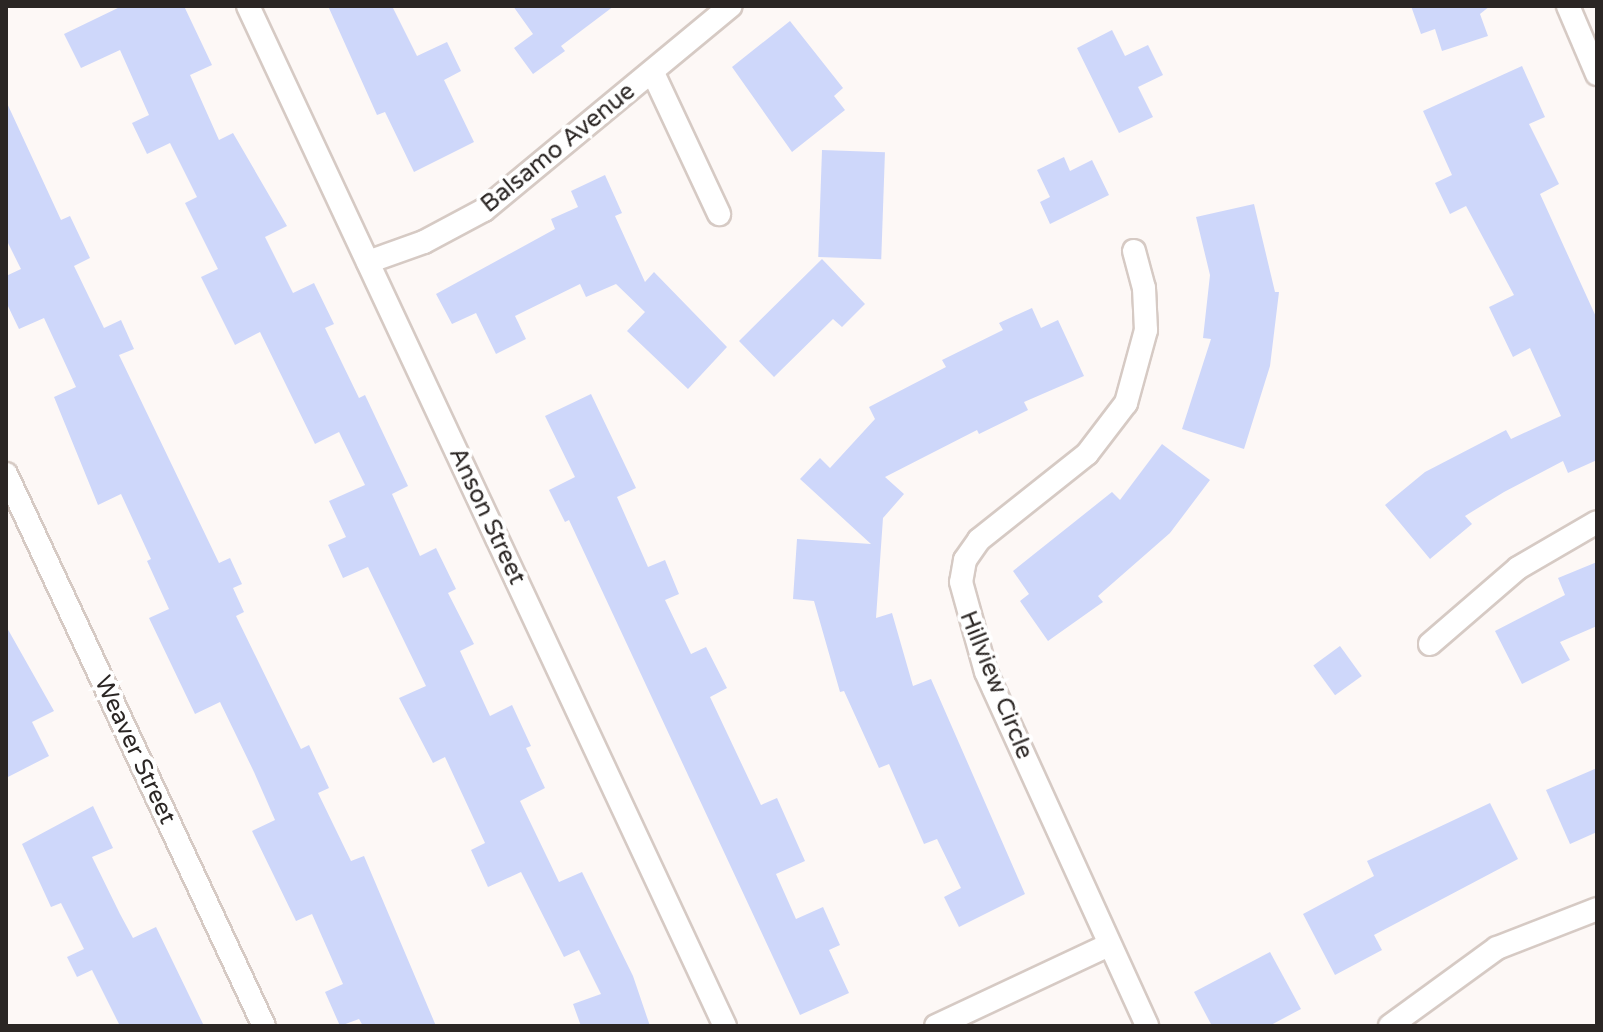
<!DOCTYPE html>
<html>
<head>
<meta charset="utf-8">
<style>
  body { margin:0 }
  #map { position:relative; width:1603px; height:1032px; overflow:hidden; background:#fdf8f6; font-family:"Varela Round",sans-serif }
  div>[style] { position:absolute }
  .building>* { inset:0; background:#ced7fa; transform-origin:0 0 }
  .roads { filter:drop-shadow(2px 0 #d6cac4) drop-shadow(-2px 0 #d6cac4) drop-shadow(0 2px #d6cac4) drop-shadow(0 -2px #d6cac4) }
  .street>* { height:22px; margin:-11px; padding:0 11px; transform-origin:11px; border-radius:11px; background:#fff }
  span { translate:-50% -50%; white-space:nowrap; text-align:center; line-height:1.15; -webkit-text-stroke:8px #fff; paint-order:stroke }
  .street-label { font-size:24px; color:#2b2624 }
  .frame { position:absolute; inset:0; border:8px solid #2b2624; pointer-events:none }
</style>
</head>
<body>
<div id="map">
  <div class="building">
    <div style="clip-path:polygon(122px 6px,184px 6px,212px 65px,190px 75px,219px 140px,233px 133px,287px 226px,265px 237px,293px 293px,314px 283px,334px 324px,325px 328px,359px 398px,365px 395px,408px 486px,392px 494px,420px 556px,436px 548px,456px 589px,448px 593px,474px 644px,460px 651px,490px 716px,512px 705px,531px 746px,526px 748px,545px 788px,520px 801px,559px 882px,582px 872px,633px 976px,650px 1026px,581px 1026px,573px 1004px,601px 994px,579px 950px,564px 957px,521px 872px,488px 887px,471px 850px,485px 843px,445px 757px,433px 763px,399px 698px,426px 686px,368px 567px,343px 578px,328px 545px,346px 537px,329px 501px,365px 485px,339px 432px,315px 444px,260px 332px,235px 345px,201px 277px,218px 269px,185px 203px,197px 197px,170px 143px,147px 154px,132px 123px,149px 115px,120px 50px,81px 68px,64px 34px)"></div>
    <div style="clip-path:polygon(328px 6px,392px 6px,417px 56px,447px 42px,461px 71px,444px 80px,474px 142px,414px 172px,385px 112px,377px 115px)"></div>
    <div style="clip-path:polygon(513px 6px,614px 6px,561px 46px,565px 51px,533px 74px,514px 48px,533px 34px)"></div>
    <div style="clip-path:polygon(1411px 6px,1490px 6px,1480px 14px,1488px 36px,1442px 51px,1435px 29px,1421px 34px)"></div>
    <div style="clip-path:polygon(790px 21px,843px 88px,834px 96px,845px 110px,792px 152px,732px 67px)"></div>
    <div style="clip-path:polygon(1112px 30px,1125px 56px,1148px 45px,1163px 75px,1138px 87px,1153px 117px,1119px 133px,1077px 48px)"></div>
    <div style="clip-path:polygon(1522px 66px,1545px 117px,1529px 124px,1559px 184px,1540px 194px,1597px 319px,1597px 460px,1568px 473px,1563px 461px,1504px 492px,1465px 516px,1472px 524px,1430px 559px,1385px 505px,1425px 472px,1506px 430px,1511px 439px,1561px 416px,1530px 348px,1513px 357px,1489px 307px,1514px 295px,1466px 206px,1450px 214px,1435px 183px,1452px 175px,1423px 111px)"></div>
    <div style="clip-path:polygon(6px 101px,61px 220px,70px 216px,90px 258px,74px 266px,104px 328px,121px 320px,134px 349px,119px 355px,219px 563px,230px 558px,242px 584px,233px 588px,244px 612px,236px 616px,301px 749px,309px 745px,329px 788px,318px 793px,351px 861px,364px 856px,436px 1026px,363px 1026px,359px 1019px,340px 1026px,325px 992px,343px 984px,312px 914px,296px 921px,252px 831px,275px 820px,254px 772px,220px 702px,195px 714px,149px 618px,169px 609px,147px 561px,151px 559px,121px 494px,98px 505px,54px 397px,76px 387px,44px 318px,19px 329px,6px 302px,6px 276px,21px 269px,6px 239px)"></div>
    <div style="left:822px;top:150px;width:63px;height:107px;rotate:2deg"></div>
    <div style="clip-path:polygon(1064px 157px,1070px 171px,1092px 160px,1109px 195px,1050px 224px,1040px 202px,1050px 197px,1037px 170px)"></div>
    <div style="clip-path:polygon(605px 175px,622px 213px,615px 216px,645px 282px,654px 272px,727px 347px,688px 389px,627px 331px,645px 312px,616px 284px,586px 297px,580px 284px,515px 316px,526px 339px,496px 354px,476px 313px,452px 324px,436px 294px,555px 229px,551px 219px,578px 207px,571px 191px)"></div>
    <div style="clip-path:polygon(1254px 204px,1275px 292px,1279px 292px,1270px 366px,1244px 449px,1182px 429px,1211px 339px,1203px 338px,1210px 275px,1196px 217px)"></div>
    <div style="clip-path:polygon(822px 259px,865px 304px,842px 327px,833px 319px,774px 377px,739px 341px)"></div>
    <div style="clip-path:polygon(1032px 308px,1041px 328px,1058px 320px,1084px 376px,1024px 402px,1028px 410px,979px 434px,977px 430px,885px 477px,904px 494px,883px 518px,876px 618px,892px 613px,913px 686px,931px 679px,1025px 894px,959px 927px,944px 897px,961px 888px,937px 839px,924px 844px,889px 764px,879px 768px,844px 691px,840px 692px,814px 601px,793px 599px,797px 539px,871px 544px,800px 479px,820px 458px,830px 468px,875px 419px,869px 407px,946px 367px,942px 360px,1003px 330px,999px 323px)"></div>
    <div style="clip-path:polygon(591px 394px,636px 488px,617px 497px,648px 567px,665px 560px,679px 594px,665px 600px,691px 654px,706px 647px,727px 688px,710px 697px,761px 805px,777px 798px,805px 861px,776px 874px,796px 919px,823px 907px,840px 945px,829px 950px,849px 993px,800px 1015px,569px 520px,565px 522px,549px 490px,575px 477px,545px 416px)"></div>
    <div style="clip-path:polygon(1162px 444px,1210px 480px,1170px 533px,1098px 596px,1103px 602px,1048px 641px,1020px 601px,1029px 594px,1013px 571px,1112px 492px,1120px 500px)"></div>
    <div style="clip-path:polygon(1597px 562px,1597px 626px,1560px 642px,1570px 660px,1522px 684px,1495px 631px,1565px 595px,1558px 578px)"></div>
    <div style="clip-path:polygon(6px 626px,54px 711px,32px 722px,49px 756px,6px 778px)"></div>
    <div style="left:1340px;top:646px;width:37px;height:33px;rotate:54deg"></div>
    <div style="clip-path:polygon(1597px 768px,1597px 832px,1570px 844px,1546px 790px)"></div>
    <div style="clip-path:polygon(1490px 803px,1518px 859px,1374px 935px,1382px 950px,1335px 975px,1303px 914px,1374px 876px,1367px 861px)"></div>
    <div style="clip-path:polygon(93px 806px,113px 848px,92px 857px,120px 914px,133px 938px,156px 927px,204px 1026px,120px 1026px,92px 970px,77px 977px,67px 957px,84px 949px,61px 903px,51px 907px,22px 844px)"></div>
    <div style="clip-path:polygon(1270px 952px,1301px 1009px,1269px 1026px,1212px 1026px,1194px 992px)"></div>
  </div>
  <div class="roads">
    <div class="street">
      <div style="left:248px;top:6px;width:1126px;rotate:64.94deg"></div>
      <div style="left:1568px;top:6px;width:74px;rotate:66.9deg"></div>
      <div style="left:653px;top:73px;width:156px;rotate:64.9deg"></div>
      <div style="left:1134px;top:251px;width:38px;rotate:75deg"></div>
      <div style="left:1144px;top:288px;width:42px;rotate:87.3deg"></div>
      <div style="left:1146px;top:330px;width:76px;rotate:105.3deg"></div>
      <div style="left:1126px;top:403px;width:64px;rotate:127.4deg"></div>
      <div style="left:1087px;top:454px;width:138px;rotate:141.5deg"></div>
      <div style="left:979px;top:540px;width:24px;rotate:125deg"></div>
      <div style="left:965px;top:560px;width:22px;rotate:100deg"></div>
      <div style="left:961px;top:582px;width:93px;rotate:74.5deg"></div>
      <div style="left:986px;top:672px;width:389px;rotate:65.5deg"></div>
      <div style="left:368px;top:262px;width:59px;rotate:-19.7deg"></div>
      <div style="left:424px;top:242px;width:68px;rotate:-28.1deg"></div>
      <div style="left:484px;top:210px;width:320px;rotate:-39.6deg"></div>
      <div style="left:6px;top:474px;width:609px;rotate:64.95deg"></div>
      <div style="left:1430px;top:644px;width:116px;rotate:-40.8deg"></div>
      <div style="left:1518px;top:568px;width:91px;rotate:-30.2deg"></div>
      <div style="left:936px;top:1026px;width:189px;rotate:-25.1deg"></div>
      <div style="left:1390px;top:1026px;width:132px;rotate:-36.1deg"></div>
      <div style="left:1497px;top:948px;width:107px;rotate:-21.3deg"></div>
    </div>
  </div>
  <div class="street-label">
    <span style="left:558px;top:148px;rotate:-39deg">Balsamo Avenue</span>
    <span style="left:487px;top:516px;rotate:65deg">Anson Street</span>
    <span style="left:996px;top:685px;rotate:68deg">Hillview Circle</span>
    <span style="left:135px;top:750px;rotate:65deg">Weaver Street</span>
  </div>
  <div class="frame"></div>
</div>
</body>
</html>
